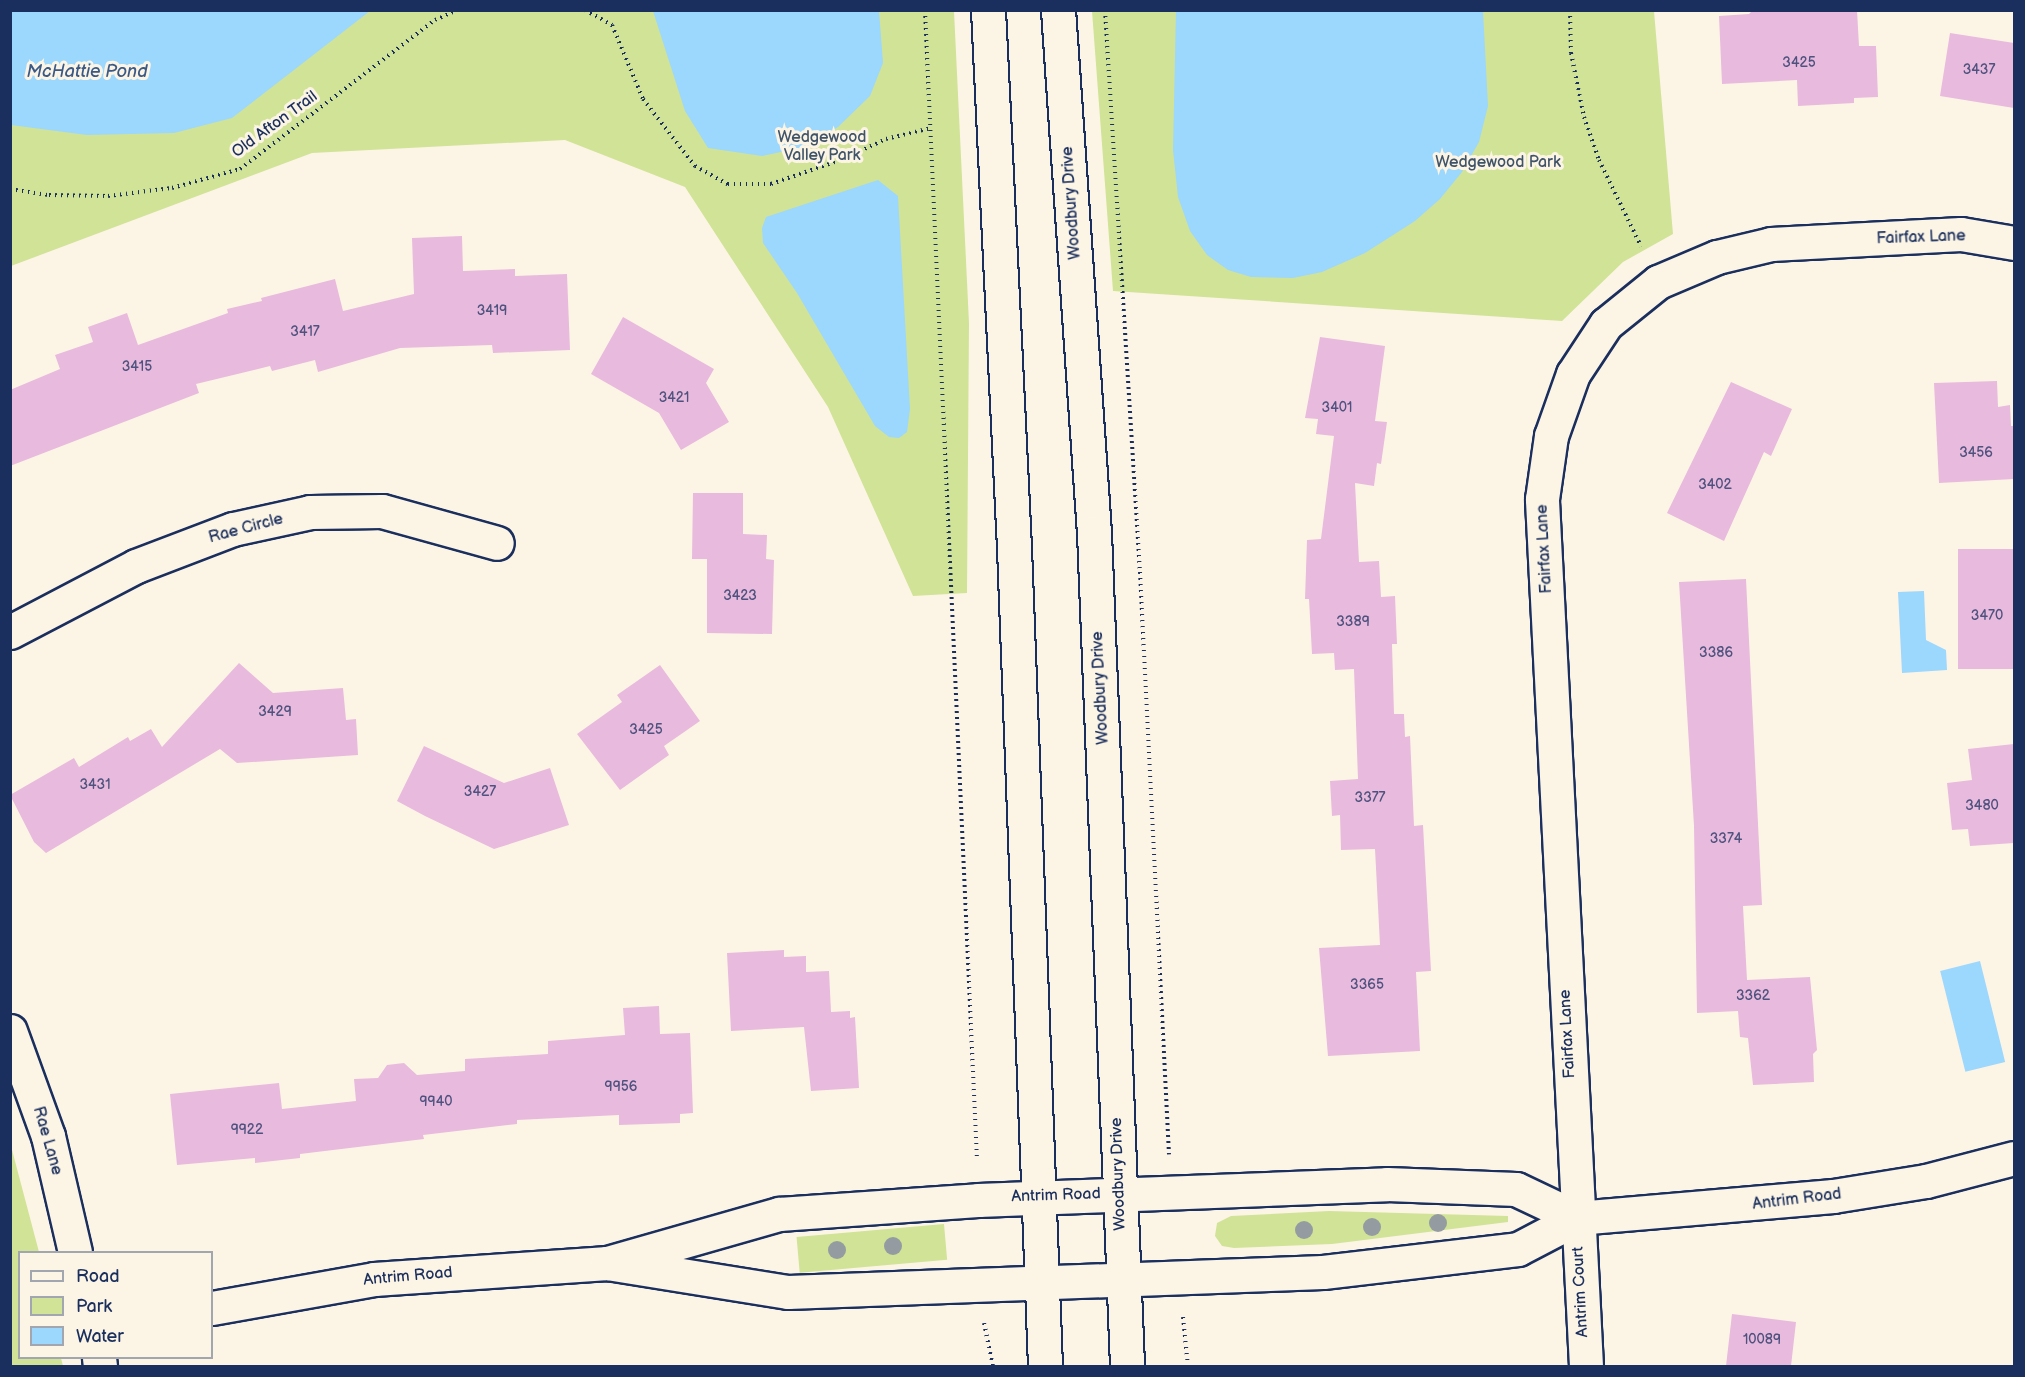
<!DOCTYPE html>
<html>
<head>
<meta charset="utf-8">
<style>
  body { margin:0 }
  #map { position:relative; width:2025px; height:1377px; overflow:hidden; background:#fcf5e5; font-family:"Balsamiq Sans",sans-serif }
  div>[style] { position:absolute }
  .green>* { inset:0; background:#d1e397; transform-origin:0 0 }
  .water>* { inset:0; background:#9cd7fd; transform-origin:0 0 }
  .building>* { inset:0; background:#e8badd; transform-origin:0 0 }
  .path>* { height:4px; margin-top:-2px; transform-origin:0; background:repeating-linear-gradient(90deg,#1b2f5e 0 1.5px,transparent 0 6px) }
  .roads { filter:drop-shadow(2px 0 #1b2f5e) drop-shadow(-2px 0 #1b2f5e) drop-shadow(0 2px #1b2f5e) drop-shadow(0 -2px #1b2f5e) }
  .minor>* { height:33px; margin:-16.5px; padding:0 16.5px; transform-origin:16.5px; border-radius:16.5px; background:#fcf5e5 }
  .secondary>* { height:33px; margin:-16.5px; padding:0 16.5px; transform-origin:16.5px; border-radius:16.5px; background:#fcf5e5 }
  .trees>* { width:18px; height:18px; margin:-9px; border-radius:50%; background:#949ca1 }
  span { translate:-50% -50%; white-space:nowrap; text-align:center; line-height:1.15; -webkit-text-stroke:6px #fcf5e5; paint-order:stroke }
  .number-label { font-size:14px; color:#4e527e }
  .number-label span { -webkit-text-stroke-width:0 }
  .street-label { font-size:16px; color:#1b2f5e }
  .park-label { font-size:16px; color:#3f5369 }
  .water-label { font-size:18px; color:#3b5986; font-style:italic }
  .frame { position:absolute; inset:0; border:12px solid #1b2f5e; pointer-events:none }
  .legend { position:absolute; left:18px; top:1251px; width:195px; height:108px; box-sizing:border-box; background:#fcf5e5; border:2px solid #a2a6af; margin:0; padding:8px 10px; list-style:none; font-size:18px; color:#1b2f5e }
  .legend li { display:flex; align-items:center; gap:12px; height:30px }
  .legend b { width:30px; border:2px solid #a2a6af }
</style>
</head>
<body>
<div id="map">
  <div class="green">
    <div style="clip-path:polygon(11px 11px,954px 11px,969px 323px,967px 593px,913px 596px,828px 407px,685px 187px,565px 140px,312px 153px,11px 266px)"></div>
    <div style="clip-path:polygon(1092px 11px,1654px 11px,1673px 234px,1623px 262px,1562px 321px,1113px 291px)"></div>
    <div style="clip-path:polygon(11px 1146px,39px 1252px,20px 1252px,20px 1358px,61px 1358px,63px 1366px,11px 1366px)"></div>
    <div style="clip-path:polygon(1329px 1211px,1508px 1216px,1508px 1222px,1332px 1244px,1234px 1248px,1222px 1246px,1215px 1236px,1217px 1223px,1231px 1216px)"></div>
    <div style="left:944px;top:1224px;width:36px;height:148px;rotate:85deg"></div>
  </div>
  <div class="water">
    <div style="clip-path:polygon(11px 10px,370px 10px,370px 11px,232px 118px,174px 133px,87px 135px,11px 125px)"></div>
    <div style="clip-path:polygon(653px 11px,879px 11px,883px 63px,870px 96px,838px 127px,809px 146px,762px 156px,708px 148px,685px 111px)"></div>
    <div style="clip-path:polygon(1176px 11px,1483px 11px,1488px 106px,1479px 142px,1462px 172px,1440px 199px,1415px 221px,1365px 253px,1322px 272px,1293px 278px,1251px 277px,1228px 270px,1207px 255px,1190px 231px,1178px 197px,1173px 150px)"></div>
    <div style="clip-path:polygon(878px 180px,898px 196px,910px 409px,907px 432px,899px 438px,889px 437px,875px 426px,797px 293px,763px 243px,762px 228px,766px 217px)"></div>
    <div style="clip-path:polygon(1924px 591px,1926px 640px,1946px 650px,1947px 670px,1902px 673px,1898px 592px)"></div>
    <div style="left:1980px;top:961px;width:104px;height:41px;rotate:76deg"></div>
  </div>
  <div class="building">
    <div style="clip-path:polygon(1753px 10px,1857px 10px,1859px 46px,1876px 46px,1878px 97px,1854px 98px,1854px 103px,1798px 106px,1797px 80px,1722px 84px,1719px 16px,1749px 14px)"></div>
    <div style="clip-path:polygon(1950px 33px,2014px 43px,2014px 108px,1940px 96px)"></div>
    <div style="clip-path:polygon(462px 236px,463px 271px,515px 269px,515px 276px,567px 274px,570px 350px,493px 353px,492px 345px,400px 348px,318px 372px,315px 360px,272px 371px,270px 366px,196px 384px,199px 393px,10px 466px,10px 390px,60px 369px,55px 355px,93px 342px,88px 327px,127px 313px,138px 345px,228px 313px,227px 309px,262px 301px,261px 298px,335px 279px,343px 311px,414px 294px,412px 238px)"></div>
    <div style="clip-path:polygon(623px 317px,714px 369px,706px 383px,729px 422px,681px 450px,659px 413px,591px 374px)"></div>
    <div style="clip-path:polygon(1320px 337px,1385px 346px,1375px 421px,1387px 422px,1381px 464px,1377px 463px,1374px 486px,1355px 483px,1359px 562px,1379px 561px,1381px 597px,1395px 596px,1397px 644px,1392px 644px,1394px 714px,1404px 714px,1405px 737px,1410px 736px,1414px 826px,1423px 825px,1431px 971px,1416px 972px,1420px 1051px,1328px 1056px,1319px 948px,1380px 945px,1375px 849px,1341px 850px,1340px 815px,1332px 816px,1330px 781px,1358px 779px,1354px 669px,1335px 670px,1334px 653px,1312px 654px,1309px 599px,1305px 599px,1307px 540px,1321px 539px,1334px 436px,1316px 434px,1318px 419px,1305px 418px)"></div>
    <div style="clip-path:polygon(1997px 381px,1998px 407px,2010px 405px,2011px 426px,2014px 426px,2014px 479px,1939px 483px,1934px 383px)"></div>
    <div style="clip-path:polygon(1731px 382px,1792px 409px,1771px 456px,1764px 452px,1724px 541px,1667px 513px)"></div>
    <div style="clip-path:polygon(693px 493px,743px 493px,743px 534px,767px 535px,766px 559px,774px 560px,772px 634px,707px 633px,707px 559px,692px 559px)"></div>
    <div style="left:2014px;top:549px;width:120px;height:56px;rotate:90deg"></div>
    <div style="clip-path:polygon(1746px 579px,1762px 905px,1743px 906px,1747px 980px,1810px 977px,1817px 1050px,1813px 1054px,1814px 1082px,1753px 1085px,1748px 1038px,1740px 1037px,1738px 1011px,1697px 1013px,1694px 826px,1679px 582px)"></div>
    <div style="clip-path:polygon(239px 663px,273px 693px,343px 688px,346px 720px,356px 719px,358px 755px,237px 763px,220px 749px,46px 853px,34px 842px,10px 795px,74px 758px,79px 767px,128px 737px,130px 741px,151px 729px,162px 747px)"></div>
    <div style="clip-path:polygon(660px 665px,700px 721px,664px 746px,669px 755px,620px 790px,577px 734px,622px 702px,617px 695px)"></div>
    <div style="clip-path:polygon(2014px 744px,2014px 843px,1970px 846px,1968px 829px,1952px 830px,1947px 783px,1972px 780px,1968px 749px)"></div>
    <div style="clip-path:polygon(424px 746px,504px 783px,550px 768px,569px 825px,494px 849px,425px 816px,397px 801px)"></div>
    <div style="clip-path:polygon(784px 950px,784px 957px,806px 956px,806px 972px,829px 971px,831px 1012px,850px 1011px,850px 1018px,855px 1017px,859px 1088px,811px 1091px,804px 1027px,731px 1031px,727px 953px)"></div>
    <div style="clip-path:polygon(659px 1006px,660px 1034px,690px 1033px,693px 1113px,680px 1114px,680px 1123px,619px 1125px,619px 1115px,517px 1120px,517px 1124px,423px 1135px,424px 1139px,300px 1154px,300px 1158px,255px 1163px,255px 1158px,177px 1165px,170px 1094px,279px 1083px,282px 1109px,356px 1101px,354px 1079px,378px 1078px,387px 1065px,404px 1063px,417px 1075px,465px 1071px,465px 1059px,548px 1054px,548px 1041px,625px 1035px,623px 1008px)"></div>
    <div style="clip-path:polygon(1732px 1314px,1796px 1322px,1791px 1366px,1726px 1366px)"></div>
  </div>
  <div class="path">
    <div style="left:585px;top:10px;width:31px;rotate:29deg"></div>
    <div style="left:612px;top:25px;width:80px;rotate:67.3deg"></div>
    <div style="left:643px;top:99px;width:85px;rotate:52.2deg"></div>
    <div style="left:695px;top:166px;width:38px;rotate:29deg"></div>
    <div style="left:728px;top:184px;width:43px"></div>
    <div style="left:771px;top:184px;width:76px;rotate:-19.1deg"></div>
    <div style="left:843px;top:159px;width:47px;rotate:-24.9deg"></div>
    <div style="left:886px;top:139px;width:46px;rotate:-13.7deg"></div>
    <div style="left:925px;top:10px;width:1151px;rotate:87.41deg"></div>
    <div style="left:1105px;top:10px;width:563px;rotate:86.44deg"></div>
    <div style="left:1140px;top:572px;width:583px;rotate:87.15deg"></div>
    <div style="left:1570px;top:10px;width:43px;rotate:88.7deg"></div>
    <div style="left:1571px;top:53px;width:65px;rotate:78.5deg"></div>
    <div style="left:1584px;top:117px;width:46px;rotate:70.8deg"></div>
    <div style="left:1599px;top:160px;width:96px;rotate:64deg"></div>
    <div style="left:10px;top:189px;width:39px;rotate:9deg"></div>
    <div style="left:49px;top:195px;width:59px;rotate:1deg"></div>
    <div style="left:108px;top:196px;width:64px;rotate:-7.1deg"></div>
    <div style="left:172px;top:188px;width:71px;rotate:-15.6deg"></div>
    <div style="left:240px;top:169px;width:245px;rotate:-37.4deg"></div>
    <div style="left:435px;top:20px;width:24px;rotate:-24deg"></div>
    <div style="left:1183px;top:1317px;width:49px;rotate:84.2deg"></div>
    <div style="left:984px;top:1323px;width:44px;rotate:78.2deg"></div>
  </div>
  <div class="roads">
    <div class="minor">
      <div style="left:10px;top:632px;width:142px;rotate:-27.6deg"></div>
      <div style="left:136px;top:566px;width:104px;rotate:-20.9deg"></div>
      <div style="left:233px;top:529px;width:79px;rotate:-12.4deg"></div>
      <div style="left:310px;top:512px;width:72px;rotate:-0.8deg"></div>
      <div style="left:382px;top:511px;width:119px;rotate:15.5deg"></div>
      <div style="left:10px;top:1031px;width:112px;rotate:70.1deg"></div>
      <div style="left:48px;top:1136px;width:119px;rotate:76.9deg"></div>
      <div style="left:607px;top:1263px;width:183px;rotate:9.1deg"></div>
      <div style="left:788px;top:1292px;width:535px;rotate:-2.14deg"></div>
      <div style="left:1323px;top:1272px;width:196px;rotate:-6.7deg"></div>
      <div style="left:1518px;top:1249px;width:67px;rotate:-27.7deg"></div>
      <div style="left:1577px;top:1218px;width:257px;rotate:-4.9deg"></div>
      <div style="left:1833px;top:1196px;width:94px;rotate:-9.2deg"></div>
      <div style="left:1926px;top:1181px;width:91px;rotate:-14.6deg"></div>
      <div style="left:212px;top:1308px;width:165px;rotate:-10.1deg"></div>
      <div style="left:374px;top:1279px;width:234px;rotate:-3.9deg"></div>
      <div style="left:607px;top:1263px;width:179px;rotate:-15.9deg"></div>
      <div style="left:779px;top:1214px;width:199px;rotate:-4deg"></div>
      <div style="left:978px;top:1200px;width:409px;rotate:-2.2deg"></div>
      <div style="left:1387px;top:1184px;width:129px;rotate:2.2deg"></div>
      <div style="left:1516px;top:1189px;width:68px;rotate:25.4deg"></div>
      <div style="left:99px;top:1358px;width:8px;rotate:83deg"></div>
      <div style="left:1586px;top:1366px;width:868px;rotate:-92.91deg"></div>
      <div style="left:1542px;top:499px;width:64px;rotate:-81.9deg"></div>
      <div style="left:1551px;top:436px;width:66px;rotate:-70.5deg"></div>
      <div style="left:1573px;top:374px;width:60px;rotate:-56.6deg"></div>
      <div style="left:1606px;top:324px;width:67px;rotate:-38.9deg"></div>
      <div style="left:1658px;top:282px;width:64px;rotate:-23deg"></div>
      <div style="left:1717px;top:257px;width:56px;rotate:-13.5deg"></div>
      <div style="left:1771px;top:244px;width:190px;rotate:-3deg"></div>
      <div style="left:1961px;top:234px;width:54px;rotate:9.6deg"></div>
    </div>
    <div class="secondary">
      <div style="left:988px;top:10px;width:539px;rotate:87.23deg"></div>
      <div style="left:1014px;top:548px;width:819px;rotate:87.83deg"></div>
      <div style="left:1058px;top:10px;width:524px;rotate:86.06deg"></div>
      <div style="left:1094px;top:533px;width:834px;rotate:87.73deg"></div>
    </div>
  </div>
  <div class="trees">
    <div style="left:1438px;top:1223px"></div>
    <div style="left:1372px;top:1227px"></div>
    <div style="left:1304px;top:1230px"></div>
    <div style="left:893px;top:1246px"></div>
    <div style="left:837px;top:1250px"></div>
  </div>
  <div class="number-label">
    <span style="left:1799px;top:63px">3425</span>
    <span style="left:1979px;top:70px">3437</span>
    <span style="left:492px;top:311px">3419</span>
    <span style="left:305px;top:332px">3417</span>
    <span style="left:137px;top:367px">3415</span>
    <span style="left:674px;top:398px">3421</span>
    <span style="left:1337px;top:408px">3401</span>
    <span style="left:1976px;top:453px">3456</span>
    <span style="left:1715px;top:485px">3402</span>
    <span style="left:740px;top:596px">3423</span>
    <span style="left:1987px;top:616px">3470</span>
    <span style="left:1353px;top:622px">3389</span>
    <span style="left:1716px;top:653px">3386</span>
    <span style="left:275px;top:712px">3429</span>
    <span style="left:646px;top:730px">3425</span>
    <span style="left:95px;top:785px">3431</span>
    <span style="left:480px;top:792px">3427</span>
    <span style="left:1370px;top:798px">3377</span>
    <span style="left:1982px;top:806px">3480</span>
    <span style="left:1726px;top:839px">3374</span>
    <span style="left:1367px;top:985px">3365</span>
    <span style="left:1753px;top:996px">3362</span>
    <span style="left:621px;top:1087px">9956</span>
    <span style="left:436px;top:1102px">9940</span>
    <span style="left:247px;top:1130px">9922</span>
    <span style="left:1762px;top:1340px">10089</span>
  </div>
  <div class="street-label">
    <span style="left:275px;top:125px;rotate:-36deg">Old Afton Trail</span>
    <span style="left:1072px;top:203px;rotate:-94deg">Woodbury Drive</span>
    <span style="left:1921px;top:238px;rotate:-2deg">Fairfax Lane</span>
    <span style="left:246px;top:529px;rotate:-15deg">Rae Circle</span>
    <span style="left:1545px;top:549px;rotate:-93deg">Fairfax Lane</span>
    <span style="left:1101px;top:688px;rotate:-93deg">Woodbury Drive</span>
    <span style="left:1568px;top:1034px;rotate:-93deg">Fairfax Lane</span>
    <span style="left:47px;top:1141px;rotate:74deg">Rae Lane</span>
    <span style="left:1119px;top:1174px;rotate:-92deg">Woodbury Drive</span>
    <span style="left:1056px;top:1196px;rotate:-2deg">Antrim Road</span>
    <span style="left:1797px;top:1200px;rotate:-7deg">Antrim Road</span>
    <span style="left:408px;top:1277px;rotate:-5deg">Antrim Road</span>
    <span style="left:1581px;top:1292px;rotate:-93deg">Antrim Court</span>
  </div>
  <div class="park-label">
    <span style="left:822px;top:147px">Wedgewood<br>Valley Park</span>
    <span style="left:1498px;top:163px">Wedgewood Park</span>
  </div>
  <div class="water-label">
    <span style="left:87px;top:72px">McHattie Pond</span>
  </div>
  <div class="frame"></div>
  <ul class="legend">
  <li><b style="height:8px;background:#fcf5e5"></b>Road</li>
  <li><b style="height:16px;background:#d1e397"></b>Park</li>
  <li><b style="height:16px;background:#9cd7fd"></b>Water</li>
  </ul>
</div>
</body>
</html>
